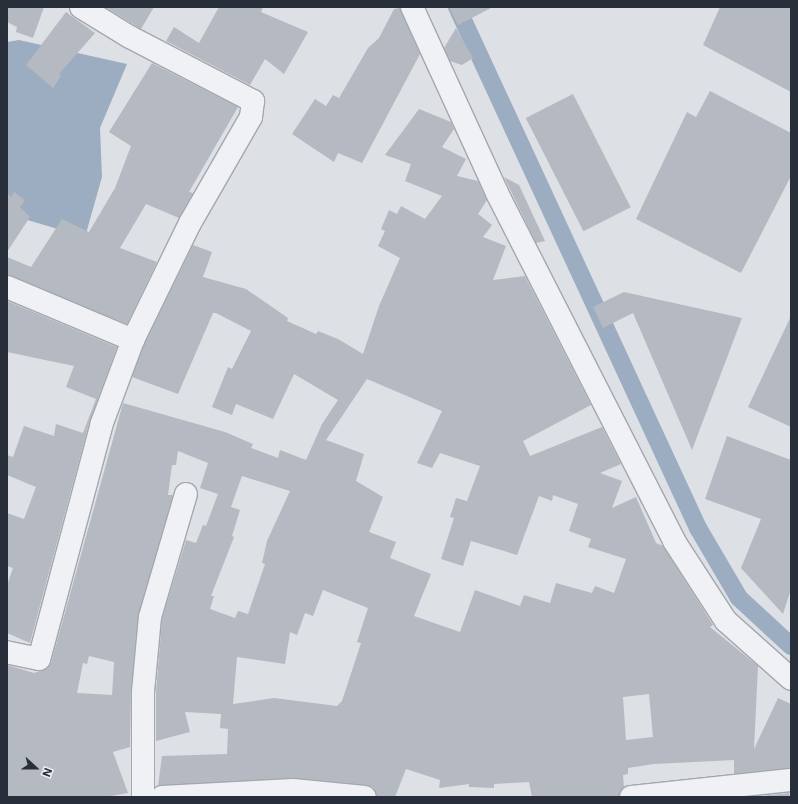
<!DOCTYPE html>
<html>
<head>
<meta charset="utf-8">
<style>
  body { margin:0 }
  #map { position:relative; width:798px; height:804px; overflow:hidden; background:#dde0e5; font-family:Inter,sans-serif }
  div>[style] { position:absolute }
  .water>* { inset:0; background:#9cacc1 }
  .canal>* { height:18px; margin:-9px; padding:0 9px; transform-origin:9px; border-radius:9px; background:#9cacc1 }
  .building>* { inset:0; background:#b5b9c1; transform-origin:0 0 }
  .roads { filter:drop-shadow(1px 0 #a3a7ae) drop-shadow(-1px 0 #a3a7ae) drop-shadow(0 1px #a3a7ae) drop-shadow(0 -1px #a3a7ae) }
  .minor>* { height:22px; margin:-11px; padding:0 11px; transform-origin:11px; border-radius:11px; background:#eff1f4 }
  span { translate:-50% -50%; white-space:nowrap; text-align:center; line-height:1.15; -webkit-text-stroke:3.5px #eceff3; paint-order:stroke }
  .frame { position:absolute; inset:0; border:8px solid #282e3a; pointer-events:none }
  .north { position:absolute; left:16px; top:748px; width:40px; height:40px; -webkit-text-stroke:3px #eceff3; paint-order:stroke; rotate:111deg; font-size:11px; font-weight:700; line-height:16px; text-align:center; color:#282e3a }
  .north::after { content:''; display:block; margin:auto; width:14px; height:18px; background:#282e3a; clip-path:polygon(50% 0,100% 100%,50% 72%,0 100%) }
</style>
</head>
<body>
<div id="map">
  <div class="water">
    <div style="clip-path:polygon(19px 40px,127px 64px,100px 128px,102px 177px,85px 237px,7px 214px,7px 42px)"></div>
  </div>
  <div class="canal">
    <div style="left:457px;top:7px;width:574px;rotate:65.18deg"></div>
    <div style="left:698px;top:528px;width:81px;rotate:59.6deg"></div>
    <div style="left:739px;top:598px;width:71px;rotate:42.7deg"></div>
  </div>
  <div class="building">
    <div style="clip-path:polygon(7px 7px,44px 7px,33px 38px,16px 32px,17px 27px,7px 22px)"></div>
    <div style="clip-path:polygon(105px 7px,154px 7px,141px 29px)"></div>
    <div style="clip-path:polygon(219px 7px,263px 7px,261px 12px,308px 32px,284px 74px,265px 59px,250px 85px,166px 41px,174px 27px,199px 43px)"></div>
    <div style="clip-path:polygon(449px 7px,493px 7px,458px 25px)"></div>
    <div style="clip-path:polygon(720px 7px,791px 7px,791px 92px,703px 45px)"></div>
    <div style="clip-path:polygon(400px 8px,420px 54px,362px 163px,338px 153px,334px 162px,292px 134px,315px 99px,326px 106px,333px 95px,339px 98px,368px 48px,379px 38px,394px 9px)"></div>
    <div style="clip-path:polygon(66px 12px,95px 33px,59px 74px,61px 76px,53px 88px,26px 65px)"></div>
    <div style="clip-path:polygon(456px 28px,473px 58px,462px 65px,450px 61px,444px 48px)"></div>
    <div style="clip-path:polygon(152px 63px,238px 107px,189px 192px,193px 193px,179px 218px,146px 204px,120px 248px,157px 262px,127px 324px,7px 275px,7px 257px,31px 267px,62px 219px,89px 232px,115px 188px,131px 146px,109px 132px)"></div>
    <div style="clip-path:polygon(710px 91px,791px 133px,791px 176px,741px 273px,636px 219px,687px 112px,696px 117px)"></div>
    <div style="left:573px;top:94px;width:127px;height:53px;rotate:63deg"></div>
    <div style="clip-path:polygon(evenodd,419px 109px,451px 122px,454px 129px,442px 147px,466px 159px,457px 176px,478px 181px,487px 200px,478px 214px,492px 225px,483px 237px,506px 246px,493px 280px,525px 276px,591px 405px,523px 441px,530px 456px,602px 427px,621px 464px,600px 473px,622px 481px,612px 508px,636px 497px,656px 543px,663px 546px,713px 625px,710px 627px,758px 666px,754px 749px,778px 698px,791px 704px,791px 768px,734px 774px,734px 760px,654px 764px,628px 768px,628px 774px,623px 775px,624px 787px,619px 796px,607px 797px,532px 797px,529px 782px,494px 784px,494px 788px,469px 787px,469px 784px,439px 788px,440px 780px,406px 769px,395px 797px,377px 797px,373px 787px,366px 785px,294px 778px,158px 786px,162px 756px,227px 754px,228px 729px,220px 728px,221px 714px,185px 712px,190px 732px,156px 741px,156px 693px,162px 619px,186px 540px,196px 543px,203px 525px,206px 526px,218px 494px,200px 488px,208px 463px,178px 451px,176px 465px,172px 465px,168px 495px,173px 495px,138px 616px,131px 691px,130px 747px,113px 752px,128px 793px,105px 797px,8px 797px,7px 665px,34px 673px,48px 668px,51px 663px,123px 403px,225px 432px,253px 444px,251px 448px,278px 458px,280px 450px,306px 460px,322px 424px,338px 400px,294px 374px,273px 419px,236px 404px,232px 415px,212px 407px,228px 367px,232px 369px,251px 331px,216px 313px,213px 313px,178px 394px,132px 377px,144px 345px,193px 245px,212px 252px,203px 277px,246px 289px,288px 318px,287px 321px,316px 334px,318px 331px,338px 339px,363px 354px,379px 306px,400px 258px,378px 246px,385px 231px,381px 229px,389px 210px,397px 214px,401px 206px,425px 219px,442px 196px,405px 181px,411px 164px,385px 155px,419px 109px,367px 379px,442px 411px,417px 463px,432px 468px,440px 453px,480px 466px,467px 501px,456px 498px,450px 517px,454px 518px,441px 559px,463px 566px,471px 541px,517px 555px,539px 496px,552px 501px,553px 495px,578px 504px,569px 531px,591px 539px,588px 547px,626px 559px,614px 593px,595px 586px,592px 593px,556px 583px,550px 603px,524px 595px,520px 606px,475px 590px,460px 632px,414px 616px,431px 574px,390px 558px,396px 542px,369px 532px,383px 497px,356px 481px,364px 454px,326px 440px,367px 379px,419px 109px,242px 476px,290px 491px,267px 541px,262px 563px,265px 564px,248px 614px,238px 611px,235px 618px,210px 609px,214px 596px,211px 596px,234px 537px,232px 536px,240px 510px,231px 507px,242px 476px,419px 109px,323px 590px,368px 608px,357px 642px,361px 643px,342px 701px,337px 706px,274px 698px,233px 704px,237px 657px,285px 664px,290px 632px,297px 635px,305px 613px,313px 616px,323px 590px,419px 109px,89px 656px,114px 662px,112px 695px,77px 693px,83px 663px,87px 664px,89px 656px,419px 109px,649px 694px,653px 737px,626px 740px,623px 697px,649px 694px)"></div>
    <div style="clip-path:polygon(504px 177px,519px 185px,545px 241px,536px 243px)"></div>
    <div style="clip-path:polygon(14px 192px,25px 200px,20px 207px,30px 217px,7px 252px,7px 193px,11px 197px)"></div>
    <div style="clip-path:polygon(624px 292px,742px 318px,692px 450px,633px 313px,603px 328px,593px 307px)"></div>
    <div style="clip-path:polygon(7px 301px,117px 347px,90px 420px,30px 643px,7px 633px,7px 585px,13px 568px,7px 566px,7px 513px,24px 519px,36px 487px,7px 475px,7px 455px,13px 457px,24px 426px,54px 436px,56px 424px,83px 433px,96px 399px,66px 387px,74px 366px,7px 352px)"></div>
    <div style="clip-path:polygon(791px 316px,791px 427px,748px 407px)"></div>
    <div style="clip-path:polygon(727px 436px,791px 460px,791px 589px,783px 614px,741px 568px,761px 519px,705px 499px)"></div>
    <div style="clip-path:polygon(789px 793px,790px 797px,749px 797px)"></div>
  </div>
  <div class="roads">
    <div class="minor">
      <div style="left:81px;top:7px;width:57px;rotate:31.5deg"></div>
      <div style="left:130px;top:37px;width:139px;rotate:27.5deg"></div>
      <div style="left:253px;top:101px;width:16px;rotate:97deg"></div>
      <div style="left:251px;top:117px;width:122px;rotate:119.9deg"></div>
      <div style="left:190px;top:223px;width:130px;rotate:116deg"></div>
      <div style="left:412px;top:7px;width:205px;rotate:65.4deg"></div>
      <div style="left:497px;top:193px;width:390px;rotate:63deg"></div>
      <div style="left:674px;top:541px;width:95px;rotate:57deg"></div>
      <div style="left:726px;top:621px;width:87px;rotate:41.7deg"></div>
      <div style="left:7px;top:287px;width:137px;rotate:22.8deg"></div>
      <div style="left:133px;top:340px;width:89px;rotate:110.5deg"></div>
      <div style="left:102px;top:423px;width:244px;rotate:104.9deg"></div>
      <div style="left:39px;top:659px;width:33px;rotate:-168deg"></div>
      <div style="left:143px;top:797px;width:105px;rotate:-90deg"></div>
      <div style="left:143px;top:692px;width:75px;rotate:-84.7deg"></div>
      <div style="left:150px;top:617px;width:128px;rotate:-73.7deg"></div>
      <div style="left:162px;top:797px;width:131px;rotate:-3.1deg"></div>
      <div style="left:293px;top:790px;width:72px;rotate:5.6deg"></div>
      <div style="left:631px;top:797px;width:161px;rotate:-6.1deg"></div>
    </div>
  </div>
  <div class="frame"></div>
  <div class="north">N</div>
</div>
</body>
</html>
